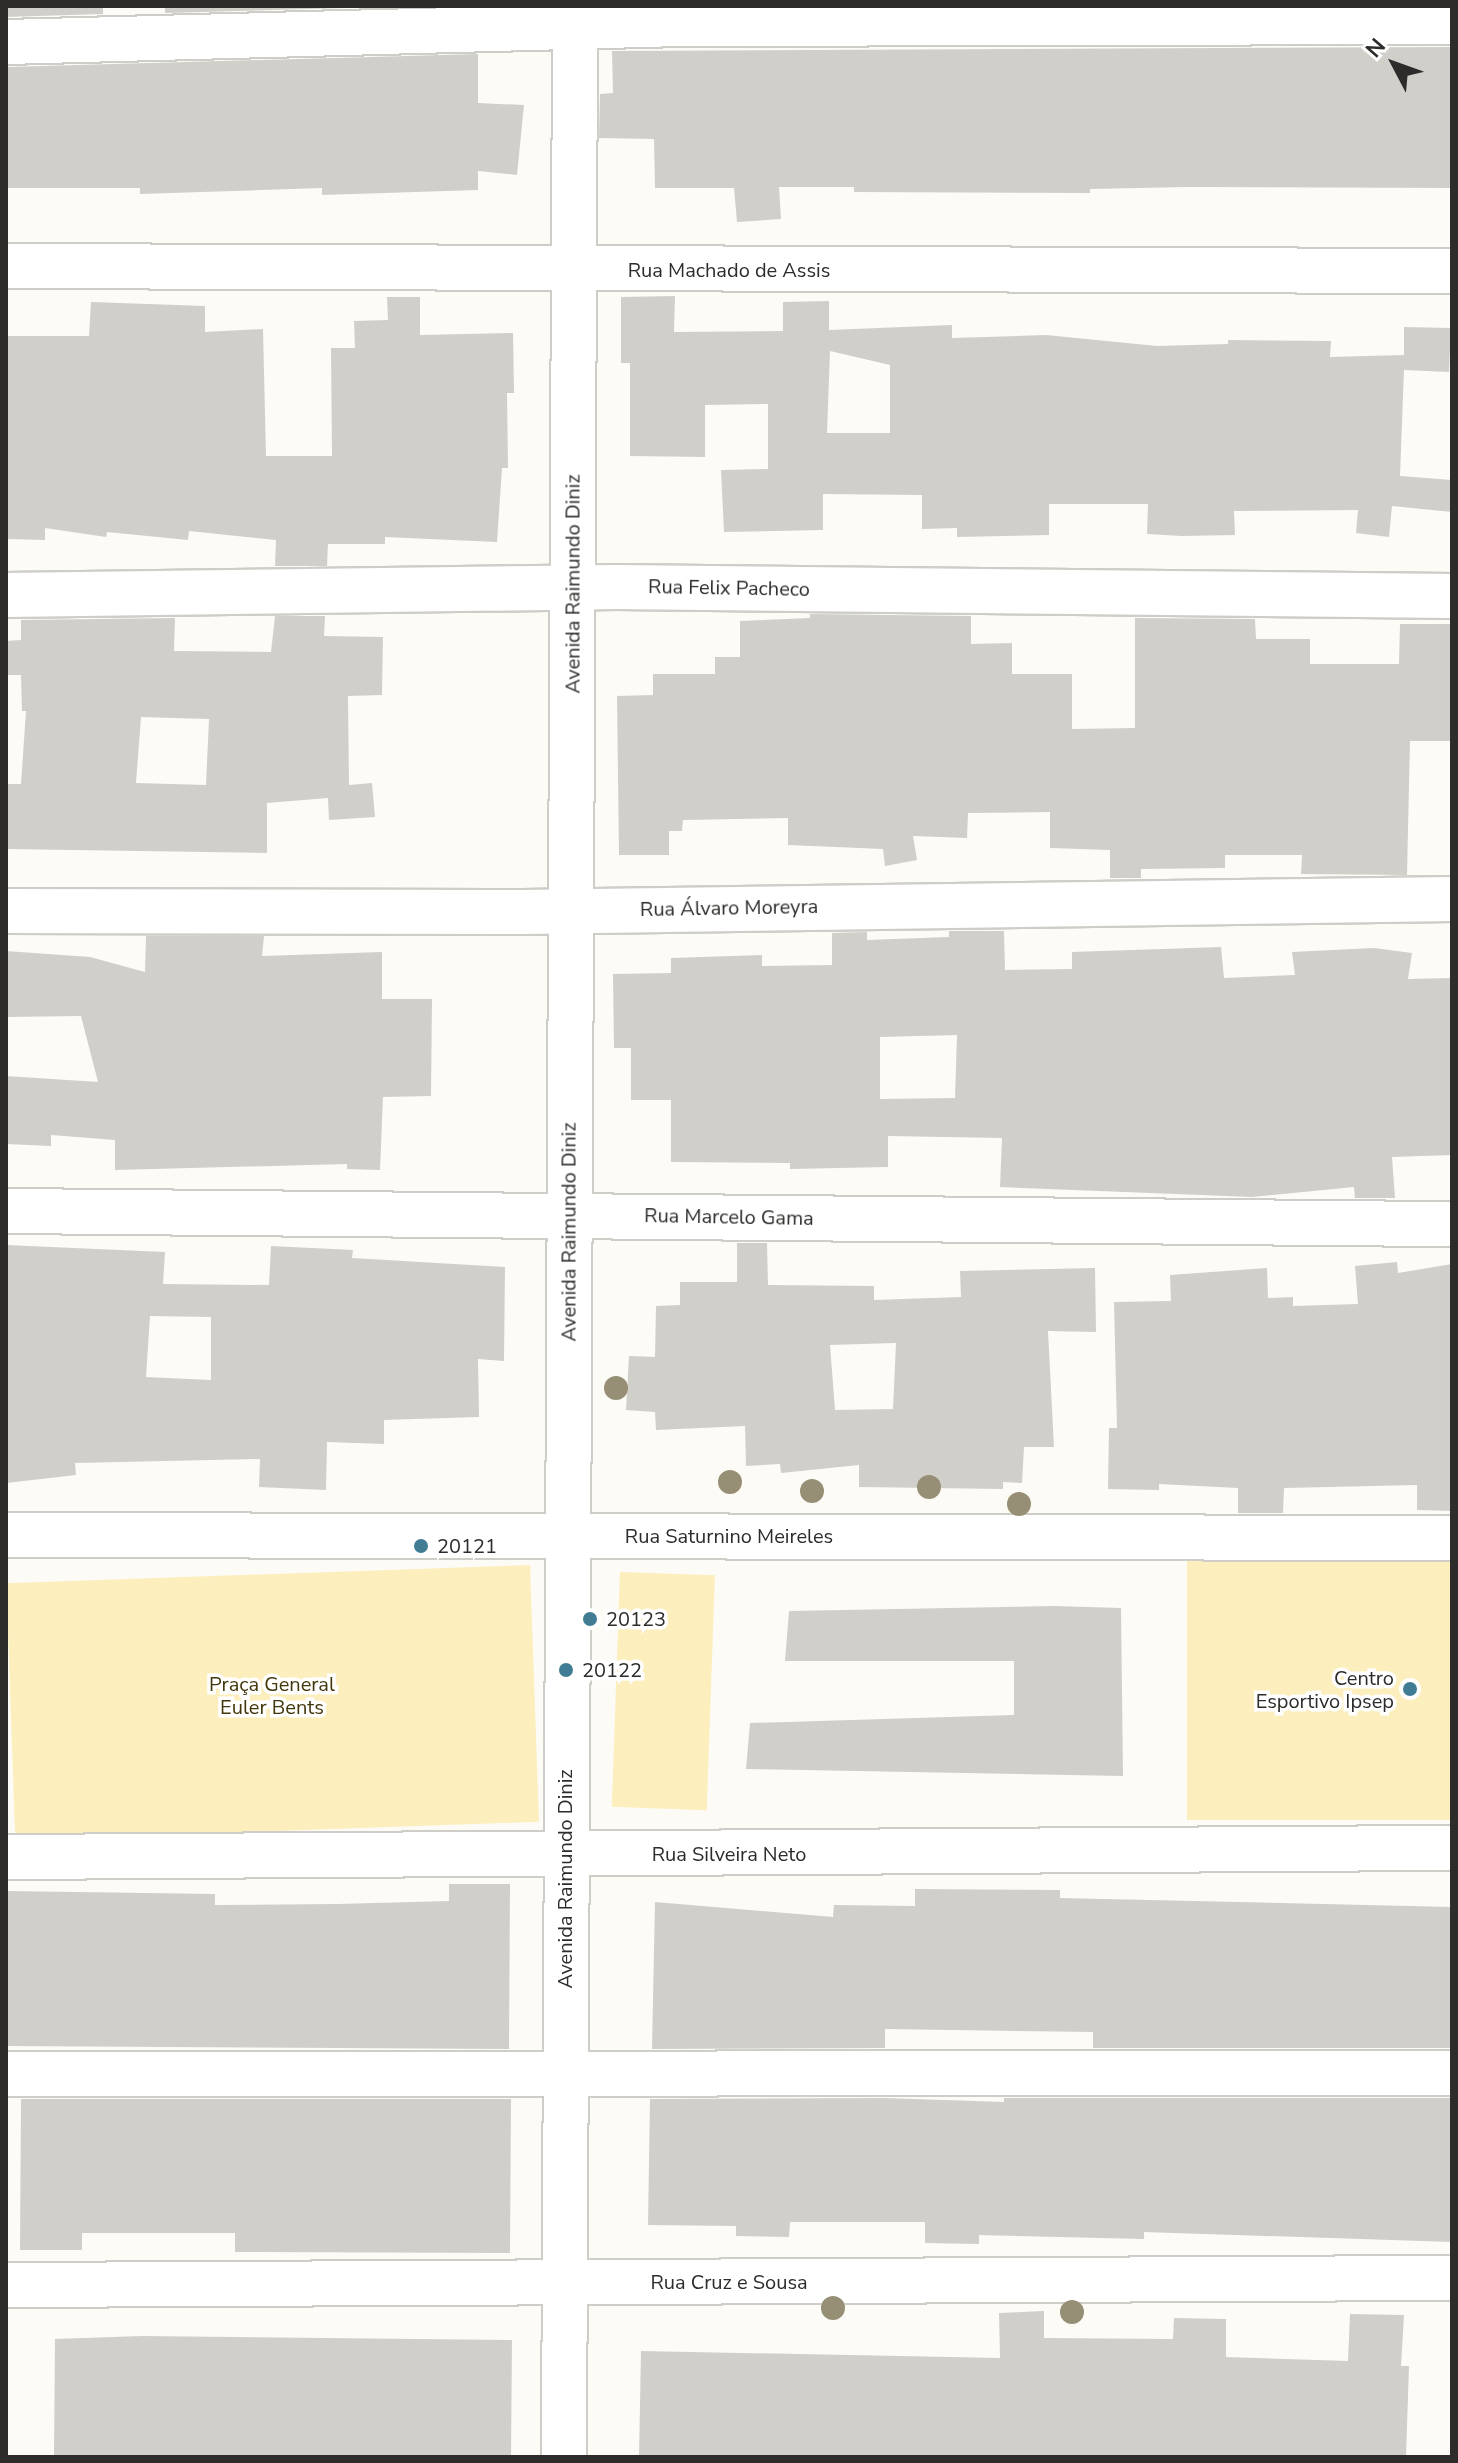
<!DOCTYPE html>
<html>
<head>
<meta charset="utf-8">
<style>
  body { margin:0 }
  #map { position:relative; width:1458px; height:2463px; overflow:hidden; background:#fdfbf6; font-family:"Nunito Sans",sans-serif }
  div>[style] { position:absolute }
  .green>* { inset:0; background:#fceebd; transform-origin:0 0 }
  .building>* { inset:0; background:#d1cfca }
  .roads { filter:drop-shadow(2px 0 #cfcdc8) drop-shadow(-2px 0 #cfcdc8) drop-shadow(0 2px #cfcdc8) drop-shadow(0 -2px #cfcdc8) }
  .minor>* { height:44px; margin:-22px; padding:0 22px; transform-origin:22px; border-radius:22px; background:#fff }
  .trees>* { width:24px; height:24px; margin:-12px; border-radius:50%; background:#968f75 }
  .dots>* { width:22px; height:22px; translate:-50% -50%; box-sizing:border-box; border:4px solid #fff; border-radius:50% }
  span { translate:-50% -50%; white-space:nowrap; text-align:center; line-height:1.15; -webkit-text-stroke:7px #fff; paint-order:stroke }
  .street-label { font-size:20px; color:#2d2c2a }
  .poi-label { font-size:20px; color:#2d2c2a }
  .left { translate:0 -50%; text-align:left }
  .right { translate:-100% -50%; text-align:right }
  .park-label { font-size:20px; color:#42370b }
  .frame { position:absolute; inset:0; border:8px solid #2d2c2a; pointer-events:none }
  .north { position:absolute; left:1354px; top:24px; width:80px; height:80px; -webkit-text-stroke:6px #fff; paint-order:stroke; rotate:311deg; font-size:22px; font-weight:700; line-height:32px; text-align:center; color:#2d2c2a }
  .north::after { content:''; display:block; margin:auto; width:28px; height:36px; background:#2d2c2a; clip-path:polygon(50% 0,100% 100%,50% 72%,0 100%) }
</style>
</head>
<body>
<div id="map">
  <div class="green">
    <div style="left:1452px;top:1557px;width:263px;height:265px;rotate:90deg"></div>
    <div style="left:530px;top:1565px;width:257px;height:524px;rotate:88deg"></div>
    <div style="left:620px;top:1572px;width:95px;height:235px;rotate:2deg"></div>
  </div>
  <div class="building">
    <div style="clip-path:polygon(6px 6px,103px 6px,103px 14px,6px 17px)"></div>
    <div style="clip-path:polygon(165px 6px,417px 6px,165px 13px)"></div>
    <div style="clip-path:polygon(1452px 47px,1452px 188px,1186px 187px,1090px 189px,1090px 193px,854px 192px,854px 187px,779px 187px,781px 219px,737px 222px,734px 188px,655px 188px,654px 139px,599px 138px,600px 94px,613px 93px,612px 51px)"></div>
    <div style="clip-path:polygon(478px 54px,478px 103px,524px 105px,517px 175px,478px 171px,478px 190px,322px 195px,322px 188px,140px 194px,140px 188px,6px 188px,6px 67px)"></div>
    <div style="clip-path:polygon(evenodd,675px 296px,674px 332px,783px 331px,783px 302px,829px 301px,829px 330px,952px 325px,952px 338px,1046px 335px,1157px 346px,1228px 344px,1228px 340px,1331px 341px,1330px 357px,1404px 355px,1404px 327px,1451px 328px,1449px 372px,1404px 370px,1400px 476px,1452px 480px,1452px 512px,1392px 506px,1389px 537px,1356px 533px,1358px 510px,1234px 511px,1235px 535px,1182px 536px,1147px 534px,1148px 504px,1049px 504px,1049px 535px,957px 537px,957px 528px,922px 529px,922px 495px,823px 494px,823px 530px,724px 532px,721px 470px,768px 469px,768px 404px,705px 405px,705px 457px,630px 456px,630px 363px,621px 363px,621px 297px,675px 296px,830px 351px,890px 365px,890px 433px,827px 433px,830px 351px)"></div>
    <div style="clip-path:polygon(387px 297px,420px 297px,420px 335px,513px 333px,514px 393px,507px 393px,508px 468px,502px 468px,497px 542px,385px 537px,385px 544px,328px 544px,327px 566px,275px 566px,276px 540px,189px 531px,188px 540px,107px 532px,106px 537px,45px 528px,45px 540px,6px 539px,6px 336px,89px 336px,91px 302px,205px 306px,205px 332px,263px 329px,266px 456px,332px 456px,331px 348px,355px 348px,354px 321px,388px 320px)"></div>
    <div style="clip-path:polygon(810px 614px,971px 616px,971px 644px,1012px 643px,1012px 674px,1072px 674px,1072px 729px,1135px 728px,1135px 618px,1255px 619px,1256px 639px,1310px 639px,1310px 664px,1399px 664px,1400px 624px,1452px 624px,1452px 741px,1410px 741px,1407px 875px,1301px 874px,1302px 855px,1225px 855px,1225px 868px,1141px 869px,1141px 878px,1110px 878px,1110px 850px,1050px 848px,1050px 812px,968px 813px,967px 838px,913px 836px,917px 860px,885px 866px,883px 849px,788px 845px,788px 818px,683px 820px,682px 831px,669px 831px,669px 855px,619px 855px,617px 696px,653px 695px,653px 674px,715px 674px,715px 657px,740px 657px,740px 621px,810px 618px)"></div>
    <div style="clip-path:polygon(evenodd,275px 616px,325px 616px,324px 636px,383px 637px,382px 695px,348px 696px,349px 785px,372px 783px,375px 817px,329px 820px,328px 798px,267px 803px,267px 853px,6px 849px,6px 784px,21px 784px,26px 711px,22px 711px,21px 675px,6px 675px,6px 641px,21px 640px,21px 620px,175px 618px,174px 651px,271px 652px,275px 616px,141px 717px,209px 719px,206px 785px,136px 783px,141px 717px)"></div>
    <div style="clip-path:polygon(evenodd,949px 931px,1004px 931px,1005px 970px,1072px 969px,1072px 952px,1221px 947px,1224px 978px,1295px 975px,1292px 952px,1374px 948px,1412px 953px,1408px 979px,1450px 978px,1452px 1155px,1392px 1157px,1395px 1198px,1355px 1198px,1354px 1187px,1252px 1197px,1000px 1187px,1002px 1138px,888px 1136px,888px 1167px,790px 1169px,790px 1163px,671px 1162px,671px 1100px,631px 1100px,631px 1048px,614px 1048px,613px 974px,671px 973px,671px 958px,762px 955px,762px 966px,832px 965px,832px 933px,867px 932px,867px 940px,949px 937px,949px 931px,957px 1035px,955px 1098px,880px 1099px,880px 1037px,957px 1035px)"></div>
    <div style="clip-path:polygon(146px 936px,264px 936px,262px 956px,382px 952px,382px 999px,432px 999px,431px 1096px,383px 1097px,380px 1170px,347px 1169px,347px 1164px,115px 1170px,115px 1140px,51px 1135px,51px 1146px,6px 1144px,6px 1076px,98px 1082px,81px 1016px,6px 1017px,6px 951px,90px 957px,145px 972px)"></div>
    <div style="clip-path:polygon(evenodd,737px 1243px,767px 1243px,768px 1285px,874px 1286px,874px 1300px,961px 1297px,960px 1271px,1095px 1268px,1096px 1332px,1048px 1331px,1054px 1447px,1024px 1447px,1022px 1483px,1003px 1482px,1003px 1489px,859px 1487px,859px 1465px,781px 1473px,780px 1464px,746px 1466px,745px 1426px,656px 1430px,655px 1412px,626px 1410px,629px 1356px,655px 1357px,656px 1306px,680px 1305px,680px 1282px,737px 1282px,737px 1243px,896px 1343px,893px 1409px,835px 1410px,830px 1345px,896px 1343px)"></div>
    <div style="clip-path:polygon(evenodd,6px 1245px,165px 1252px,163px 1284px,269px 1285px,271px 1246px,353px 1250px,352px 1258px,505px 1267px,504px 1361px,478px 1359px,479px 1417px,384px 1420px,384px 1444px,327px 1442px,326px 1490px,259px 1487px,260px 1459px,75px 1463px,76px 1475px,6px 1483px,6px 1245px,150px 1316px,211px 1317px,211px 1380px,146px 1377px,150px 1316px)"></div>
    <div style="clip-path:polygon(1397px 1262px,1398px 1273px,1452px 1264px,1452px 1511px,1417px 1510px,1417px 1485px,1284px 1488px,1283px 1513px,1238px 1513px,1238px 1488px,1159px 1484px,1159px 1490px,1108px 1489px,1109px 1428px,1117px 1428px,1114px 1302px,1171px 1301px,1170px 1275px,1267px 1268px,1268px 1298px,1293px 1297px,1293px 1306px,1358px 1304px,1355px 1266px)"></div>
    <div style="clip-path:polygon(1054px 1606px,1121px 1608px,1123px 1776px,746px 1769px,750px 1723px,1014px 1715px,1014px 1661px,785px 1661px,789px 1611px)"></div>
    <div style="clip-path:polygon(449px 1884px,510px 1884px,509px 2049px,6px 2046px,6px 1891px,215px 1894px,215px 1905px,338px 1904px,449px 1901px)"></div>
    <div style="clip-path:polygon(915px 1889px,1060px 1890px,1060px 1898px,1452px 1907px,1452px 2048px,1093px 2048px,1093px 2032px,885px 2029px,885px 2048px,652px 2049px,655px 1902px,833px 1917px,834px 1905px,915px 1906px)"></div>
    <div style="clip-path:polygon(884px 2098px,1004px 2102px,1004px 2098px,1452px 2098px,1452px 2242px,1144px 2232px,1144px 2239px,979px 2235px,979px 2244px,925px 2243px,925px 2222px,790px 2222px,789px 2237px,736px 2236px,736px 2226px,648px 2225px,650px 2099px)"></div>
    <div style="clip-path:polygon(21px 2099px,511px 2099px,510px 2253px,235px 2252px,235px 2233px,82px 2233px,82px 2250px,20px 2250px)"></div>
    <div style="clip-path:polygon(1044px 2311px,1044px 2338px,1173px 2339px,1174px 2318px,1226px 2319px,1226px 2357px,1348px 2361px,1350px 2314px,1404px 2315px,1401px 2366px,1409px 2366px,1406px 2457px,639px 2457px,641px 2351px,1000px 2358px,999px 2313px)"></div>
    <div style="clip-path:polygon(142px 2336px,512px 2340px,511px 2457px,54px 2457px,55px 2339px)"></div>
  </div>
  <div class="roads">
    <div class="minor">
      <div style="left:6px;top:42px;width:673px;rotate:-1.53deg"></div>
      <div style="left:679px;top:24px;width:773px;rotate:-0.15deg"></div>
      <div style="left:6px;top:266px;width:1446px;rotate:0.2deg"></div>
      <div style="left:6px;top:595px;width:611px;rotate:-0.75deg"></div>
      <div style="left:617px;top:587px;width:835px;rotate:0.62deg"></div>
      <div style="left:6px;top:911px;width:517px;rotate:0.11deg"></div>
      <div style="left:523px;top:912px;width:929px;rotate:-0.8deg"></div>
      <div style="left:6px;top:1211px;width:1446px;rotate:0.52deg"></div>
      <div style="left:6px;top:1535px;width:1446px;rotate:0.12deg"></div>
      <div style="left:6px;top:1857px;width:1446px;rotate:-0.36deg"></div>
      <div style="left:6px;top:2074px;width:1446px;rotate:-0.04deg"></div>
      <div style="left:6px;top:2285px;width:1446px;rotate:-0.28deg"></div>
      <div style="left:564px;top:2457px;width:2451px;rotate:-89.74deg"></div>
    </div>
  </div>
  <div class="trees">
    <div style="left:616px;top:1388px"></div>
    <div style="left:730px;top:1482px"></div>
    <div style="left:929px;top:1487px"></div>
    <div style="left:812px;top:1491px"></div>
    <div style="left:1019px;top:1504px"></div>
    <div style="left:833px;top:2308px"></div>
    <div style="left:1072px;top:2312px"></div>
  </div>
  <div class="dots">
    <div style="left:421px;top:1546px;background:#407d94"></div>
    <div style="left:590px;top:1619px;background:#407d94"></div>
    <div style="left:566px;top:1670px;background:#407d94"></div>
    <div style="left:1410px;top:1689px;background:#407d94"></div>
  </div>
  <div class="street-label">
    <span style="left:729px;top:270px">Rua Machado de Assis</span>
    <span style="left:573px;top:584px;rotate:-90deg">Avenida Raimundo Diniz</span>
    <span style="left:729px;top:588px;rotate:1deg">Rua Felix Pacheco</span>
    <span style="left:729px;top:908px;rotate:-1deg">Rua Álvaro Moreyra</span>
    <span style="left:729px;top:1217px;rotate:1deg">Rua Marcelo Gama</span>
    <span style="left:569px;top:1232px;rotate:-90deg">Avenida Raimundo Diniz</span>
    <span style="left:729px;top:1536px">Rua Saturnino Meireles</span>
    <span style="left:729px;top:1854px">Rua Silveira Neto</span>
    <span style="left:565px;top:1879px;rotate:-90deg">Avenida Raimundo Diniz</span>
    <span style="left:729px;top:2282px">Rua Cruz e Sousa</span>
  </div>
  <div class="poi-label">
    <span class="left" style="left:437px;top:1546px">20121</span>
    <span class="left" style="left:606px;top:1619px">20123</span>
    <span class="left" style="left:582px;top:1670px">20122</span>
    <span class="right" style="left:1394px;top:1690px">Centro<br>Esportivo Ipsep</span>
  </div>
  <div class="park-label">
    <span style="left:272px;top:1696px">Praça General<br>Euler Bents</span>
  </div>
  <div class="frame"></div>
  <div class="north">N</div>
</div>
</body>
</html>
